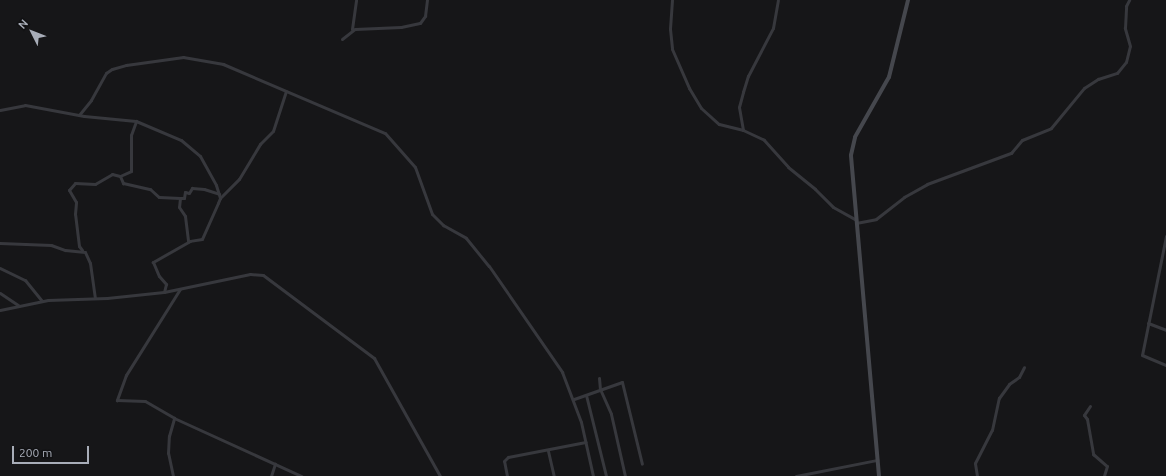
<!DOCTYPE html>
<html>
<head>
<meta charset="utf-8">
<style>
  body { margin:0 }
  #map { position:relative; width:1166px; height:476px; overflow:hidden; background:#161618; font-family:Ubuntu,sans-serif }
  div>[style] { position:absolute }
  .street>* { height:3px; margin:-1.5px; padding:0 1.5px; transform-origin:1.5px; border-radius:1.5px; background:#37383d }
  .secondary>* { height:4px; margin:-2px; padding:0 2px; transform-origin:2px; border-radius:2px; background:#45474d }
  span { translate:-50% -50%; white-space:nowrap; text-align:center; line-height:1.15; -webkit-text-stroke:4px #111113; paint-order:stroke }
  .north { position:absolute; left:12px; top:12px; width:40px; height:40px; -webkit-text-stroke:3px #111113; paint-order:stroke; rotate:312deg; font-size:11px; font-weight:700; line-height:16px; text-align:center; color:#a8adb8 }
  .north::after { content:''; display:block; margin:auto; width:14px; height:18px; background:#a8adb8; clip-path:polygon(50% 0,100% 100%,50% 72%,0 100%) }
  .scale { position:absolute; left:12px; top:446px; width:77px; height:18px; box-sizing:border-box; border:2px solid #a8adb8; border-top:0; padding-left:5px; font-size:12px; line-height:14px; white-space:nowrap; color:#a8adb8; -webkit-text-stroke:3px #111113; paint-order:stroke }
</style>
</head>
<body>
<div id="map">
  <div class="street">
    <div style="left:672px;top:0;width:29px;rotate:94deg"></div>
    <div style="left:670px;top:29px;width:20px;rotate:84deg"></div>
    <div style="left:672px;top:49px;width:43px;rotate:66.4deg"></div>
    <div style="left:689px;top:88px;width:23px;rotate:59deg"></div>
    <div style="left:701px;top:108px;width:24px;rotate:42deg"></div>
    <div style="left:719px;top:124px;width:25px;rotate:14deg"></div>
    <div style="left:743px;top:130px;width:23px;rotate:25deg"></div>
    <div style="left:764px;top:140px;width:36px;rotate:48deg"></div>
    <div style="left:788px;top:167px;width:35px;rotate:39deg"></div>
    <div style="left:815px;top:189px;width:25px;rotate:45deg"></div>
    <div style="left:833px;top:207px;width:25px;rotate:29deg"></div>
    <div style="left:352px;top:29px;width:29px;rotate:-82deg"></div>
    <div style="left:342px;top:39px;width:16px;rotate:-38deg"></div>
    <div style="left:355px;top:29px;width:46px;rotate:-2.5deg"></div>
    <div style="left:401px;top:27px;width:19px;rotate:-12deg"></div>
    <div style="left:420px;top:23px;width:9px;rotate:-54deg"></div>
    <div style="left:425px;top:16px;width:16px;rotate:-83deg"></div>
    <div style="left:0;top:110px;width:25px;rotate:-11deg"></div>
    <div style="left:25px;top:105px;width:60px;rotate:10.6deg"></div>
    <div style="left:84px;top:116px;width:52px;rotate:5.5deg"></div>
    <div style="left:136px;top:121px;width:49px;rotate:22.9deg"></div>
    <div style="left:181px;top:140px;width:25px;rotate:40deg"></div>
    <div style="left:200px;top:156px;width:33px;rotate:61deg"></div>
    <div style="left:216px;top:185px;width:14px;rotate:73deg"></div>
    <div style="left:220px;top:198px;width:5px;rotate:112deg"></div>
    <div style="left:218px;top:203px;width:39px;rotate:114deg"></div>
    <div style="left:202px;top:239px;width:12px;rotate:171deg"></div>
    <div style="left:190px;top:241px;width:43px;rotate:150.4deg"></div>
    <div style="left:153px;top:262px;width:15px;rotate:67deg"></div>
    <div style="left:159px;top:276px;width:11px;rotate:49deg"></div>
    <div style="left:166px;top:284px;width:8px;rotate:104deg"></div>
    <div style="left:79px;top:115px;width:19px;rotate:-51deg"></div>
    <div style="left:91px;top:100px;width:31px;rotate:-61deg"></div>
    <div style="left:106px;top:73px;width:7px;rotate:-34deg"></div>
    <div style="left:112px;top:69px;width:15px;rotate:-16deg"></div>
    <div style="left:126px;top:65px;width:58px;rotate:-8deg"></div>
    <div style="left:183px;top:57px;width:41px;rotate:9.9deg"></div>
    <div style="left:223px;top:64px;width:176px;rotate:23.1deg"></div>
    <div style="left:385px;top:133px;width:45px;rotate:48.6deg"></div>
    <div style="left:415px;top:167px;width:50px;rotate:70.1deg"></div>
    <div style="left:432px;top:214px;width:16px;rotate:45deg"></div>
    <div style="left:443px;top:225px;width:26px;rotate:29deg"></div>
    <div style="left:466px;top:238px;width:36px;rotate:51deg"></div>
    <div style="left:489px;top:266px;width:129px;rotate:55.4deg"></div>
    <div style="left:562px;top:372px;width:53px;rotate:69.2deg"></div>
    <div style="left:581px;top:422px;width:55px;rotate:77.5deg"></div>
    <div style="left:743px;top:130px;width:23px;rotate:-100deg"></div>
    <div style="left:739px;top:107px;width:16px;rotate:-75deg"></div>
    <div style="left:743px;top:92px;width:17px;rotate:-73deg"></div>
    <div style="left:748px;top:76px;width:54px;rotate:-62.5deg"></div>
    <div style="left:773px;top:28px;width:28px;rotate:-80deg"></div>
    <div style="left:120px;top:176px;width:8px;rotate:67deg"></div>
    <div style="left:123px;top:183px;width:28px;rotate:13deg"></div>
    <div style="left:150px;top:189px;width:12px;rotate:42deg"></div>
    <div style="left:159px;top:197px;width:21px;rotate:3deg"></div>
    <div style="left:180px;top:198px;width:9px;rotate:96deg"></div>
    <div style="left:179px;top:207px;width:11px;rotate:56deg"></div>
    <div style="left:185px;top:216px;width:26px;rotate:83deg"></div>
    <div style="left:180px;top:198px;width:4px"></div>
    <div style="left:184px;top:198px;width:6px;rotate:-81deg"></div>
    <div style="left:185px;top:192px;width:4px;rotate:14deg"></div>
    <div style="left:189px;top:193px;width:6px;rotate:-59deg"></div>
    <div style="left:192px;top:188px;width:12px;rotate:5deg"></div>
    <div style="left:204px;top:189px;width:16px;rotate:18deg"></div>
    <div style="left:220px;top:198px;width:27px;rotate:-45deg"></div>
    <div style="left:239px;top:179px;width:41px;rotate:-59deg"></div>
    <div style="left:260px;top:144px;width:18px;rotate:-45deg"></div>
    <div style="left:273px;top:131px;width:42px;rotate:-72deg"></div>
    <div style="left:856px;top:223px;width:20px;rotate:-11deg"></div>
    <div style="left:876px;top:219px;width:36px;rotate:-38deg"></div>
    <div style="left:904px;top:197px;width:26px;rotate:-29deg"></div>
    <div style="left:927px;top:184px;width:90px;rotate:-20.3deg"></div>
    <div style="left:1011px;top:153px;width:17px;rotate:-50deg"></div>
    <div style="left:1022px;top:140px;width:31px;rotate:-22deg"></div>
    <div style="left:1051px;top:128px;width:52px;rotate:-50.5deg"></div>
    <div style="left:1084px;top:88px;width:17px;rotate:-33deg"></div>
    <div style="left:1098px;top:79px;width:20px;rotate:-18deg"></div>
    <div style="left:1117px;top:73px;width:14px;rotate:-51deg"></div>
    <div style="left:1126px;top:62px;width:16px;rotate:-76deg"></div>
    <div style="left:1130px;top:46px;width:19px;rotate:-106deg"></div>
    <div style="left:1125px;top:28px;width:22px;rotate:-87deg"></div>
    <div style="left:1126px;top:6px;width:7px;rotate:-63deg"></div>
    <div style="left:1166px;top:236px;width:121px;rotate:101.4deg"></div>
    <div style="left:1142px;top:355px;width:26px;rotate:23deg"></div>
    <div style="left:0;top:243px;width:51px;rotate:2.2deg"></div>
    <div style="left:51px;top:245px;width:15px;rotate:20deg"></div>
    <div style="left:65px;top:250px;width:20px;rotate:6deg"></div>
    <div style="left:85px;top:252px;width:12px;rotate:66deg"></div>
    <div style="left:90px;top:263px;width:35px;rotate:82deg"></div>
    <div style="left:82px;top:250px;width:5px;rotate:-127deg"></div>
    <div style="left:79px;top:246px;width:32px;rotate:-97deg"></div>
    <div style="left:75px;top:214px;width:12px;rotate:-85deg"></div>
    <div style="left:76px;top:202px;width:14px;rotate:-120deg"></div>
    <div style="left:69px;top:190px;width:9px;rotate:-49deg"></div>
    <div style="left:75px;top:183px;width:20px;rotate:3deg"></div>
    <div style="left:95px;top:184px;width:20px;rotate:-30deg"></div>
    <div style="left:112px;top:174px;width:8px;rotate:14deg"></div>
    <div style="left:120px;top:176px;width:12px;rotate:-24deg"></div>
    <div style="left:131px;top:171px;width:36px;rotate:-90deg"></div>
    <div style="left:131px;top:135px;width:15px;rotate:-70deg"></div>
    <div style="left:0;top:268px;width:28px;rotate:26deg"></div>
    <div style="left:25px;top:280px;width:27px;rotate:51deg"></div>
    <div style="left:180px;top:289px;width:102px;rotate:122.1deg"></div>
    <div style="left:126px;top:375px;width:27px;rotate:110deg"></div>
    <div style="left:117px;top:400px;width:28px;rotate:2deg"></div>
    <div style="left:145px;top:401px;width:34px;rotate:30deg"></div>
    <div style="left:174px;top:418px;width:140px;rotate:24.5deg"></div>
    <div style="left:0;top:293px;width:22px;rotate:34deg"></div>
    <div style="left:0;top:310px;width:49px;rotate:-11.8deg"></div>
    <div style="left:48px;top:300px;width:59px;rotate:-1.9deg"></div>
    <div style="left:107px;top:298px;width:57px;rotate:-6deg"></div>
    <div style="left:164px;top:292px;width:88px;rotate:-11.8deg"></div>
    <div style="left:250px;top:274px;width:13px;rotate:4deg"></div>
    <div style="left:263px;top:275px;width:139px;rotate:36.8deg"></div>
    <div style="left:374px;top:358px;width:135px;rotate:60.8deg"></div>
    <div style="left:1148px;top:323px;width:19px;rotate:21deg"></div>
    <div style="left:599px;top:378px;width:11px;rotate:85deg"></div>
    <div style="left:600px;top:389px;width:27px;rotate:66deg"></div>
    <div style="left:611px;top:414px;width:64px;rotate:77.3deg"></div>
    <div style="left:586px;top:395px;width:83px;rotate:76.1deg"></div>
    <div style="left:574px;top:399px;width:51px;rotate:-19.5deg"></div>
    <div style="left:622px;top:382px;width:84px;rotate:76.3deg"></div>
    <div style="left:1090px;top:406px;width:11px;rotate:124deg"></div>
    <div style="left:1084px;top:415px;width:5px;rotate:53deg"></div>
    <div style="left:1087px;top:419px;width:36px;rotate:80deg"></div>
    <div style="left:1093px;top:454px;width:18px;rotate:41deg"></div>
    <div style="left:1107px;top:466px;width:10px;rotate:107deg"></div>
    <div style="left:548px;top:451px;width:26px;rotate:77deg"></div>
    <div style="left:173px;top:476px;width:24px;rotate:-102deg"></div>
    <div style="left:168px;top:453px;width:17px;rotate:-87deg"></div>
    <div style="left:169px;top:436px;width:19px;rotate:-74deg"></div>
    <div style="left:271px;top:476px;width:13px;rotate:-72deg"></div>
    <div style="left:507px;top:476px;width:15px;rotate:-101deg"></div>
    <div style="left:504px;top:461px;width:6px;rotate:-45deg"></div>
    <div style="left:508px;top:457px;width:79px;rotate:-10.9deg"></div>
    <div style="left:796px;top:476px;width:83px;rotate:-11.2deg"></div>
    <div style="left:977px;top:476px;width:13px;rotate:-99deg"></div>
    <div style="left:975px;top:463px;width:37px;rotate:-63deg"></div>
    <div style="left:992px;top:430px;width:33px;rotate:-78deg"></div>
    <div style="left:999px;top:398px;width:17px;rotate:-54deg"></div>
    <div style="left:1009px;top:384px;width:12px;rotate:-35deg"></div>
    <div style="left:1019px;top:377px;width:11px;rotate:-63deg"></div>
  </div>
  <div class="secondary">
    <div style="left:879px;top:476px;width:322px;rotate:-95deg"></div>
    <div style="left:851px;top:155px;width:18px;rotate:-77deg"></div>
    <div style="left:855px;top:137px;width:69px;rotate:-60.5deg"></div>
    <div style="left:889px;top:77px;width:79px;rotate:-76.1deg"></div>
  </div>
  <div class="north">N</div>
  <div class="scale">200 m</div>
</div>
</body>
</html>
